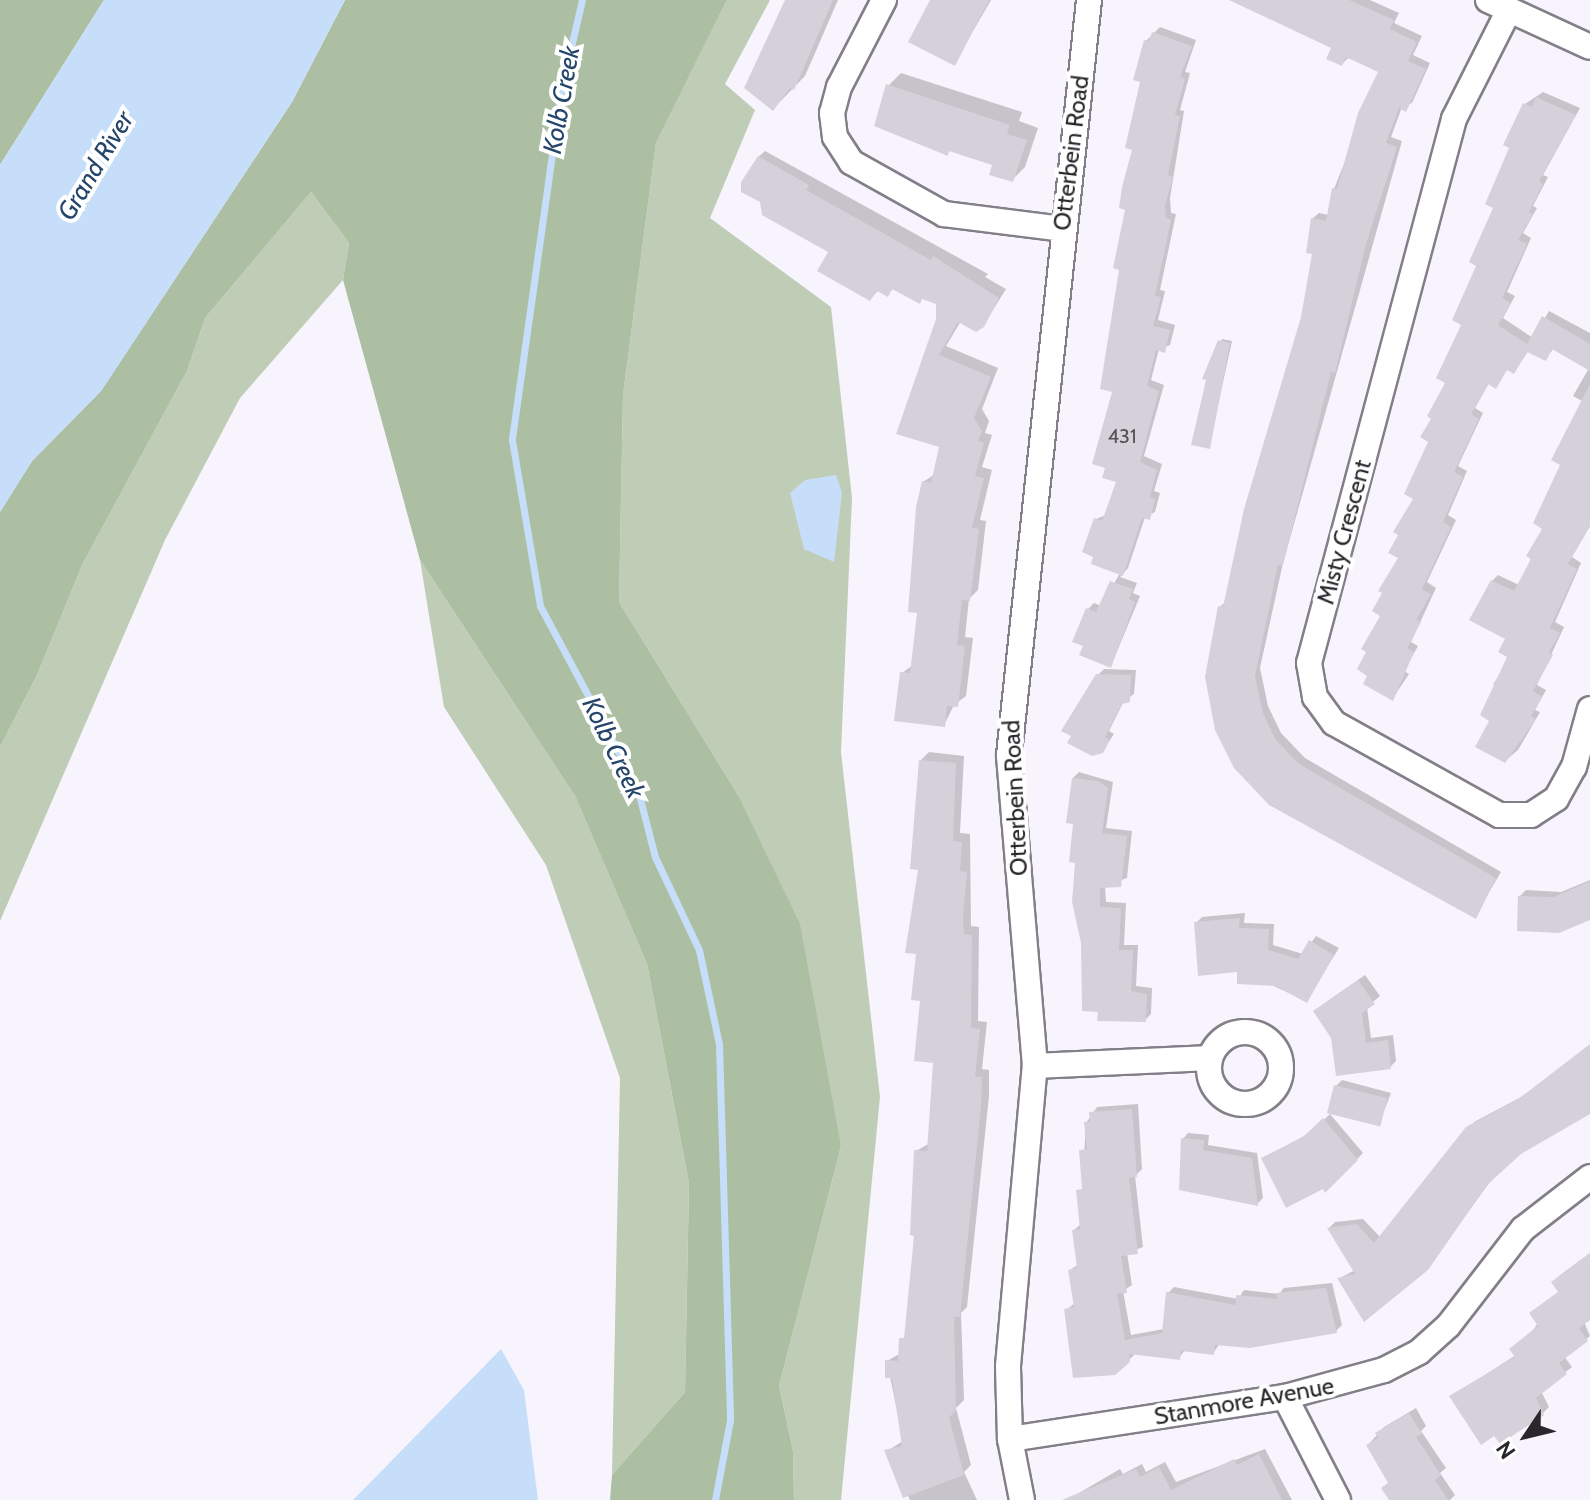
<!DOCTYPE html>
<html>
<head>
<meta charset="utf-8">
<style>
  body { margin:0 }
  #map { position:relative; width:1590px; height:1500px; overflow:hidden; background:#f8f4fd; font-family:Cabin,sans-serif }
  div>[style] { position:absolute }
  .green>* { inset:0; background:#bfcdb7 }
  .forest>* { inset:0; background:#acbfa2 }
  .water>* { inset:0; background:#c7defa }
  .shadow>* { inset:0; background:#0003 }
  .stream>* { height:7px; margin:-3.5px; padding:0 3.5px; transform-origin:3.5px; border-radius:3.5px; background:#c7defa }
  .building>* { inset:0; background:#d5d1da; transform-origin:0 0 }
  .roads { filter:drop-shadow(2px 0 #837f88) drop-shadow(-2px 0 #837f88) drop-shadow(0 2px #837f88) drop-shadow(0 -2px #837f88) }
  .minor>* { height:24px; margin:-12px; padding:0 12px; transform-origin:12px; border-radius:12px; background:#fff }
  .minor>.ring { margin:-12px; padding:0; box-sizing:content-box; background:none; border:24px solid #fff; border-radius:50% }
  span { translate:-50% -50%; white-space:nowrap; text-align:center; line-height:1.15; -webkit-text-stroke:8px #fff; paint-order:stroke }
  .number-label { font-size:20px; color:#545257 }
  .number-label span { -webkit-text-stroke-width:0 }
  .street-label { font-size:24px; color:#29272b }
  .water-label { font-size:26px; color:#25456b; font-style:italic }
  .north { position:absolute; left:1486px; top:1396px; width:80px; height:80px; -webkit-text-stroke:6px #fff; paint-order:stroke; rotate:235deg; font-size:22px; font-weight:700; line-height:32px; text-align:center; color:#29272b }
  .north::after { content:''; display:block; margin:auto; width:28px; height:36px; background:#29272b; clip-path:polygon(50% 0,100% 100%,50% 72%,0 100%) }
</style>
</head>
<body>
<div id="map">
  <div class="green">
    <div style="clip-path:polygon(727px 0,770px 0,725px 84px,755px 110px,710px 218px,831px 307px,852px 498px,841px 752px,880px 1097px,841px 1500px,794px 1500px,793px 1451px,779px 1386px,841px 1146px,738px 795px,619px 602px,623px 395px,656px 143px)"></div>
    <div style="clip-path:polygon(311px 192px,349px 243px,343px 280px,240px 398px,165px 540px,0 921px,0 747px,37px 675px,83px 563px,187px 371px,205px 318px)"></div>
    <div style="clip-path:polygon(420px 560px,575px 796px,647px 964px,689px 1183px,685px 1392px,612px 1475px,620px 1078px,546px 865px,444px 707px)"></div>
  </div>
  <div class="forest">
    <div style="clip-path:polygon(0 0,104px 0,0 165px)"></div>
    <div style="clip-path:polygon(345px 0,727px 0,656px 143px,623px 395px,619px 602px,738px 795px,800px 924px,841px 1146px,779px 1386px,793px 1451px,794px 1500px,610px 1500px,612px 1475px,685px 1392px,689px 1183px,647px 964px,575px 796px,420px 560px,343px 280px,349px 243px,311px 192px,205px 318px,187px 371px,83px 563px,37px 675px,0 747px,0 512px,32px 461px,101px 391px,292px 102px)"></div>
  </div>
  <div class="water">
    <div style="clip-path:polygon(104px 0,345px 0,292px 102px,101px 391px,32px 461px,0 512px,0 165px)"></div>
    <div style="clip-path:polygon(836px 475px,842px 493px,834px 562px,804px 549px,790px 493px,805px 480px)"></div>
    <div style="clip-path:polygon(501px 1349px,524px 1390px,538px 1500px,353px 1500px)"></div>
  </div>
  <div class="shadow">
    <div style="clip-path:polygon(789px 0,838px 0,805px 76px,773px 109px,747px 87px)"></div>
    <div style="clip-path:polygon(932px 0,991px 0,954px 64px)"></div>
    <div style="clip-path:polygon(1235px 0,1370px 0,1399px 13px,1394px 23px,1422px 36px,1413px 55px,1430px 63px,1412px 103px,1402px 107px,1391px 137px,1402px 141px,1283px 563px,1260px 668px,1268px 706px,1281px 733px,1305px 758px,1501px 872px,1475px 916px,1271px 803px,1220px 607px,1226px 601px,1303px 318px,1314px 252px,1312px 219px,1319px 213px,1329px 215px,1334px 189px,1381px 71px,1348px 58px,1342px 64px,1334px 47px)"></div>
    <div style="clip-path:polygon(1160px 27px,1196px 40px,1185px 72px,1190px 73px,1180px 110px,1184px 111px,1170px 198px,1171px 213px,1176px 214px,1160px 290px,1165px 291px,1158px 320px,1175px 325px,1170px 345px,1159px 349px,1151px 380px,1164px 385px,1144px 456px,1162px 464px,1154px 491px,1160px 493px,1155px 512px,1145px 517px,1128px 568px,1120px 577px,1137px 583px,1133px 593px,1140px 596px,1111px 666px,1085px 645px,1088px 609px,1094px 603px,1101px 606px,1120px 573px,1096px 519px,1106px 515px,1118px 480px,1114px 391px,1121px 268px,1146px 41px)"></div>
    <div style="clip-path:polygon(901px 73px,1022px 112px,1019px 121px,1038px 128px,1025px 167px,1012px 180px,995px 164px,951px 150px,947px 153px,888px 86px)"></div>
    <div style="clip-path:polygon(1543px 92px,1580px 108px,1543px 175px,1548px 177px,1533px 206px,1537px 208px,1523px 233px,1531px 238px,1507px 292px,1515px 296px,1503px 318px,1533px 338px,1549px 311px,1590px 333px,1590px 526px,1572px 557px,1581px 563px,1555px 622px,1564px 627px,1537px 685px,1546px 690px,1535px 710px,1540px 712px,1518px 750px,1505px 761px,1492px 720px,1498px 687px,1493px 685px,1510px 656px,1492px 581px,1498px 575px,1519px 585px,1545px 528px,1582px 401px,1573px 396px,1589px 368px,1554px 348px,1546px 358px,1529px 350px,1514px 372px,1508px 368px,1495px 387px,1489px 383px,1475px 408px,1483px 413px,1458px 466px,1467px 471px,1448px 515px,1456px 520px,1427px 582px,1436px 588px,1411px 642px,1418px 646px,1404px 671px,1409px 674px,1393px 698px,1383px 615px,1511px 147px,1525px 104px)"></div>
    <div style="clip-path:polygon(765px 151px,988px 274px,985px 277px,1006px 289px,983px 326px,961px 321px,946px 346px,998px 368px,982px 409px,989px 421px,985px 433px,992px 435px,982px 467px,992px 470px,980px 520px,986px 521px,978px 590px,969px 599px,965px 637px,973px 638px,966px 696px,954px 705px,944px 725px,902px 673px,913px 665px,919px 611px,923px 482px,935px 474px,942px 445px,899px 433px,938px 319px,938px 303px,924px 297px,919px 302px,894px 288px,888px 294px,879px 290px,870px 299px,756px 159px)"></div>
    <div style="clip-path:polygon(1222px 339px,1232px 341px,1209px 447px,1208px 379px)"></div>
    <div style="clip-path:polygon(1104px 669px,1136px 670px,1134px 694px,1124px 701px,1109px 731px,1114px 734px,1102px 752px,1098px 675px)"></div>
    <div style="clip-path:polygon(929px 752px,964px 756px,960px 833px,970px 834px,971px 926px,979px 927px,978px 1021px,987px 1022px,982px 1069px,989px 1070px,989px 1096px,967px 1307px,961px 1313px,964px 1400px,956px 1408px,971px 1465px,964px 1472px,977px 1500px,910px 1500px,887px 1451px,903px 1441px,887px 1361px,901px 1353px,906px 1334px,917px 1234px,916px 1151px,930px 1143px,935px 1061px,918px 952px,920px 761px)"></div>
    <div style="clip-path:polygon(1079px 772px,1113px 782px,1106px 828px,1132px 831px,1127px 878px,1105px 886px,1106px 902px,1126px 903px,1124px 945px,1138px 945px,1136px 986px,1152px 988px,1151px 1014px,1145px 1020px,1099px 1020px,1077px 861px,1073px 778px)"></div>
    <div style="clip-path:polygon(1590px 880px,1590px 917px,1520px 896px,1526px 890px,1561px 892px)"></div>
    <div style="clip-path:polygon(1245px 913px,1244px 923px,1274px 924px,1273px 945px,1303px 954px,1316px 936px,1339px 948px,1306px 1001px,1239px 970px,1196px 923px,1202px 917px)"></div>
    <div style="clip-path:polygon(1365px 975px,1380px 996px,1367px 1007px,1371px 1038px,1393px 1035px,1396px 1061px,1390px 1067px,1333px 1037px,1322px 1005px)"></div>
    <div style="clip-path:polygon(1590px 1045px,1590px 1111px,1520px 1153px,1492px 1179px,1427px 1269px,1340px 1278px,1355px 1270px,1329px 1228px,1335px 1222px,1363px 1219px,1381px 1238px,1474px 1122px,1525px 1095px)"></div>
    <div style="clip-path:polygon(1342px 1080px,1391px 1093px,1379px 1124px,1336px 1086px)"></div>
    <div style="clip-path:polygon(1138px 1104px,1142px 1169px,1135px 1176px,1143px 1247px,1127px 1253px,1132px 1285px,1123px 1291px,1131px 1335px,1164px 1329px,1168px 1293px,1174px 1287px,1238px 1299px,1244px 1290px,1279px 1294px,1284px 1288px,1332px 1283px,1342px 1325px,1336px 1331px,1220px 1343px,1214px 1352px,1185px 1350px,1179px 1358px,1136px 1353px,1129px 1360px,1066px 1310px,1075px 1303px,1070px 1270px,1079px 1264px,1074px 1230px,1080px 1225px,1086px 1123px,1097px 1107px)"></div>
    <div style="clip-path:polygon(1330px 1114px,1363px 1153px,1326px 1190px,1263px 1159px,1311px 1132px)"></div>
    <div style="clip-path:polygon(1188px 1133px,1209px 1135px,1208px 1145px,1257px 1153px,1263px 1198px,1257px 1204px,1183px 1139px)"></div>
    <div style="clip-path:polygon(1590px 1253px,1590px 1318px,1584px 1322px,1590px 1336px,1564px 1356px,1572px 1367px,1541px 1391px,1549px 1407px,1543px 1413px,1452px 1396px,1516px 1355px,1560px 1291px,1559px 1276px)"></div>
    <div style="clip-path:polygon(1416px 1408px,1426px 1426px,1421px 1431px,1446px 1468px,1440px 1473px,1455px 1495px,1450px 1500px,1390px 1500px,1390px 1482px,1368px 1445px,1384px 1427px)"></div>
    <div style="clip-path:polygon(1265px 1449px,1292px 1500px,1083px 1500px,1079px 1493px,1120px 1469px,1123px 1474px,1142px 1464px,1146px 1472px,1165px 1462px,1176px 1482px)"></div>
  </div>
  <div class="stream">
    <div style="left:582px;top:0;width:92px;rotate:103.1deg"></div>
    <div style="left:561px;top:90px;width:353px;rotate:98deg"></div>
    <div style="left:512px;top:440px;width:168px;rotate:80.4deg"></div>
    <div style="left:540px;top:606px;width:205px;rotate:61.8deg"></div>
    <div style="left:637px;top:787px;width:72px;rotate:75.6deg"></div>
    <div style="left:655px;top:857px;width:103px;rotate:64.7deg"></div>
    <div style="left:699px;top:950px;width:96px;rotate:78deg"></div>
    <div style="left:719px;top:1044px;width:376px;rotate:88.3deg"></div>
    <div style="left:730px;top:1420px;width:81px;rotate:100.6deg"></div>
  </div>
  <div class="building">
    <div style="clip-path:polygon(785px 0,833px 0,794px 90px,790px 88px,773px 111px,744px 88px)"></div>
    <div style="clip-path:polygon(930px 0,989px 0,955px 66px,908px 42px)"></div>
    <div style="clip-path:polygon(1229px 0,1349px 0,1394px 20px,1390px 29px,1417px 42px,1408px 61px,1426px 69px,1406px 112px,1399px 108px,1386px 143px,1397px 147px,1366px 244px,1335px 373px,1331px 372px,1283px 565px,1278px 565px,1255px 676px,1263px 713px,1275px 739px,1299px 764px,1496px 878px,1476px 919px,1269px 805px,1234px 768px,1215px 730px,1205px 677px,1218px 606px,1223px 607px,1244px 509px,1301px 317px,1312px 254px,1306px 253px,1311px 218px,1326px 221px,1332px 188px,1337px 189px,1358px 113px,1378px 72px,1346px 57px,1342px 66px,1326px 59px,1331px 48px)"></div>
    <div style="clip-path:polygon(1152px 32px,1192px 46px,1180px 77px,1185px 79px,1175px 115px,1180px 116px,1168px 175px,1173px 177px,1165px 205px,1166px 218px,1171px 220px,1155px 296px,1161px 297px,1153px 326px,1170px 330px,1165px 353px,1156px 350px,1147px 386px,1159px 391px,1140px 462px,1157px 470px,1150px 497px,1155px 499px,1150px 520px,1142px 518px,1123px 576px,1091px 564px,1093px 557px,1082px 552px,1094px 518px,1102px 521px,1116px 482px,1102px 478px,1105px 468px,1092px 464px,1112px 392px,1100px 389px,1119px 270px,1113px 268px,1125px 210px,1119px 208px,1122px 187px,1132px 150px,1125px 148px,1140px 82px,1133px 80px,1144px 40px,1149px 41px)"></div>
    <div style="clip-path:polygon(886px 84px,1010px 125px,1007px 134px,1027px 140px,1013px 182px,989px 175px,992px 165px,949px 151px,948px 156px,874px 126px)"></div>
    <div style="clip-path:polygon(1536px 97px,1576px 115px,1539px 181px,1543px 184px,1529px 212px,1533px 214px,1518px 240px,1527px 244px,1502px 298px,1511px 303px,1498px 325px,1527px 344px,1542px 316px,1590px 344px,1590px 371px,1552px 349px,1546px 361px,1527px 352px,1514px 374px,1507px 370px,1496px 389px,1488px 384px,1471px 414px,1479px 419px,1454px 472px,1463px 477px,1443px 522px,1451px 527px,1422px 589px,1431px 594px,1416px 620px,1421px 622px,1407px 648px,1414px 652px,1393px 701px,1363px 684px,1367px 676px,1357px 669px,1366px 652px,1361px 649px,1380px 616px,1372px 611px,1382px 593px,1378px 591px,1398px 558px,1388px 553px,1398px 535px,1393px 532px,1413px 499px,1404px 494px,1428px 442px,1420px 437px,1431px 419px,1427px 416px,1445px 383px,1436px 378px,1461px 325px,1452px 320px,1476px 266px,1469px 262px,1493px 208px,1485px 204px,1509px 148px,1503px 145px,1523px 103px,1532px 107px)"></div>
    <div style="clip-path:polygon(758px 156px,809px 185px,806px 190px,931px 260px,933px 256px,999px 298px,984px 327px,976px 332px,958px 322px,939px 355px,991px 377px,974px 418px,982px 431px,978px 441px,984px 443px,975px 476px,984px 478px,972px 528px,979px 529px,970px 601px,962px 600px,957px 645px,965px 646px,958px 707px,947px 706px,945px 727px,894px 721px,900px 672px,910px 673px,917px 613px,908px 612px,916px 507px,922px 481px,931px 483px,939px 447px,896px 434px,936px 319px,936px 304px,922px 299px,920px 304px,892px 289px,888px 297px,877px 291px,870px 301px,817px 271px,828px 252px,762px 215px,760px 202px,741px 192px,741px 182px)"></div>
    <div style="clip-path:polygon(1218px 340px,1230px 343px,1210px 449px,1191px 445px,1206px 380px,1202px 379px)"></div>
    <div style="clip-path:polygon(1590px 384px,1590px 525px,1568px 564px,1577px 569px,1550px 628px,1560px 633px,1549px 652px,1553px 655px,1533px 691px,1542px 697px,1531px 716px,1536px 719px,1505px 763px,1475px 747px,1489px 721px,1480px 715px,1507px 657px,1498px 652px,1505px 639px,1469px 620px,1491px 580px,1514px 591px,1531px 559px,1526px 556px,1542px 529px,1533px 523px,1560px 465px,1551px 460px)"></div>
    <div style="clip-path:polygon(1110px 581px,1133px 589px,1129px 599px,1135px 602px,1111px 668px,1079px 655px,1083px 646px,1072px 642px,1086px 608px,1096px 612px)"></div>
    <div style="clip-path:polygon(1096px 674px,1131px 675px,1130px 702px,1122px 704px,1105px 737px,1110px 740px,1103px 753px,1092px 756px,1067px 743px,1071px 736px,1061px 731px)"></div>
    <div style="clip-path:polygon(919px 760px,956px 763px,953px 841px,962px 842px,960px 871px,967px 872px,963px 917px,964px 934px,972px 935px,971px 1028px,980px 1029px,975px 1077px,982px 1077px,981px 1106px,960px 1317px,954px 1317px,956px 1411px,949px 1417px,964px 1475px,903px 1498px,884px 1450px,902px 1446px,892px 1378px,885px 1378px,885px 1360px,898px 1361px,899px 1338px,904px 1338px,914px 1236px,910px 1235px,914px 1150px,927px 1151px,933px 1063px,914px 1061px,920px 1001px,911px 1000px,916px 954px,905px 953px,918px 870px,910px 869px)"></div>
    <div style="clip-path:polygon(1072px 778px,1098px 781px,1108px 788px,1102px 833px,1127px 836px,1121px 887px,1100px 888px,1100px 907px,1121px 908px,1119px 950px,1133px 950px,1131px 991px,1147px 994px,1146px 1022px,1097px 1021px,1098px 1012px,1082px 1011px,1081px 943px,1072px 902px,1075px 863px,1069px 862px,1073px 824px,1066px 823px)"></div>
    <div style="clip-path:polygon(1590px 881px,1590px 920px,1559px 933px,1517px 931px,1518px 896px,1554px 897px)"></div>
    <div style="clip-path:polygon(1240px 918px,1239px 928px,1269px 929px,1268px 950px,1298px 959px,1309px 940px,1334px 955px,1307px 1003px,1276px 986px,1237px 984px,1237px 972px,1198px 976px,1194px 922px)"></div>
    <div style="clip-path:polygon(1358px 980px,1375px 1004px,1362px 1013px,1366px 1043px,1388px 1040px,1391px 1069px,1336px 1076px,1331px 1038px,1313px 1011px)"></div>
    <div style="clip-path:polygon(1590px 1044px,1590px 1114px,1521px 1154px,1487px 1185px,1428px 1270px,1364px 1322px,1337px 1278px,1355px 1274px,1327px 1228px,1357px 1224px,1374px 1243px,1466px 1127px,1517px 1100px)"></div>
    <div style="left:1334px;top:1085px;width:55px;height:29px;rotate:14deg"></div>
    <div style="clip-path:polygon(1132px 1109px,1137px 1177px,1129px 1178px,1138px 1254px,1121px 1256px,1127px 1293px,1117px 1294px,1125px 1340px,1162px 1333px,1166px 1292px,1236px 1305px,1236px 1295px,1277px 1299px,1276px 1293px,1326px 1288px,1337px 1333px,1250px 1348px,1215px 1345px,1214px 1355px,1181px 1351px,1180px 1360px,1129px 1354px,1130px 1362px,1115px 1375px,1073px 1378px,1064px 1309px,1074px 1307px,1068px 1270px,1077px 1268px,1072px 1230px,1080px 1229px,1076px 1190px,1082px 1189px,1079px 1150px,1087px 1149px,1084px 1122px,1090px 1122px,1089px 1112px)"></div>
    <div style="clip-path:polygon(1323px 1118px,1358px 1160px,1325px 1193px,1323px 1189px,1286px 1208px,1261px 1158px,1303px 1137px)"></div>
    <div style="clip-path:polygon(1181px 1138px,1204px 1140px,1203px 1150px,1252px 1158px,1258px 1206px,1179px 1190px)"></div>
    <div style="clip-path:polygon(1590px 1253px,1590px 1320px,1579px 1328px,1588px 1341px,1559px 1363px,1567px 1374px,1536px 1398px,1544px 1415px,1500px 1444px,1494px 1436px,1481px 1445px,1449px 1396px,1515px 1357px,1509px 1349px,1538px 1326px,1529px 1313px,1558px 1292px,1551px 1282px)"></div>
    <div style="clip-path:polygon(1409px 1413px,1422px 1434px,1416px 1437px,1441px 1475px,1435px 1480px,1448px 1500px,1389px 1500px,1381px 1488px,1388px 1483px,1366px 1445px,1378px 1438px,1375px 1433px)"></div>
    <div style="clip-path:polygon(1259px 1454px,1282px 1500px,1062px 1500px,1136px 1469px,1140px 1477px,1159px 1467px,1171px 1490px,1234px 1459px,1237px 1465px)"></div>
  </div>
  <div class="roads">
    <div class="minor">
      <div style="left:884px;top:0;width:98px;rotate:117.3deg"></div>
      <div style="left:839px;top:87px;width:27px;rotate:105deg"></div>
      <div style="left:832px;top:113px;width:24px;rotate:83deg"></div>
      <div style="left:835px;top:137px;width:30px;rotate:57deg"></div>
      <div style="left:851px;top:162px;width:107px;rotate:29.2deg"></div>
      <div style="left:944px;top:214px;width:119px;rotate:7.2deg"></div>
      <div style="left:1488px;top:0;width:112px;rotate:24.7deg"></div>
      <div style="left:1509px;top:10px;width:122px;rotate:116.8deg"></div>
      <div style="left:1454px;top:119px;width:563px;rotate:104.92deg"></div>
      <div style="left:1309px;top:663px;width:35px;rotate:80deg"></div>
      <div style="left:1315px;top:697px;width:32px;rotate:54deg"></div>
      <div style="left:1334px;top:723px;width:189px;rotate:29.1deg"></div>
      <div style="left:1499px;top:815px;width:32px"></div>
      <div style="left:1531px;top:815px;width:30px;rotate:-33deg"></div>
      <div style="left:1556px;top:799px;width:37px;rotate:-61deg"></div>
      <div style="left:1574px;top:767px;width:60px;rotate:-74.6deg"></div>
      <div class="ring" style="left:1209px;top:1032px;width:48px;height:48px"></div>
      <div style="left:1035px;top:1066px;width:175px;rotate:-2.6deg"></div>
      <div style="left:1285px;top:1397px;width:116px;rotate:62.8deg"></div>
      <div style="left:1010px;top:1439px;width:278px;rotate:-8.7deg"></div>
      <div style="left:1285px;top:1397px;width:103px;rotate:-15.3deg"></div>
      <div style="left:1384px;top:1370px;width:39px;rotate:-27deg"></div>
      <div style="left:1419px;top:1352px;width:39px;rotate:-42deg"></div>
      <div style="left:1448px;top:1326px;width:123px;rotate:-52.3deg"></div>
      <div style="left:1523px;top:1229px;width:85px;rotate:-37.8deg"></div>
      <div style="left:1022px;top:1500px;width:62px;rotate:-101.1deg"></div>
      <div style="left:1010px;top:1439px;width:73px;rotate:-91.6deg"></div>
      <div style="left:1008px;top:1366px;width:301px;rotate:-84.9deg"></div>
      <div style="left:1035px;top:1066px;width:312px;rotate:-94.8deg"></div>
      <div style="left:1009px;top:755px;width:759px;rotate:-83.95deg"></div>
    </div>
  </div>
  <div class="number-label">
    <span style="left:1122px;top:436px">431</span>
  </div>
  <div class="street-label">
    <span style="left:1071px;top:153px;rotate:-83deg">Otterbein Road</span>
    <span style="left:1344px;top:532px;rotate:-75deg">Misty Crescent</span>
    <span style="left:1015px;top:798px;rotate:-93deg">Otterbein Road</span>
    <span style="left:1244px;top:1401px;rotate:-10deg">Stanmore Avenue</span>
  </div>
  <div class="water-label">
    <span style="left:562px;top:100px;rotate:-80deg">Kolb Creek</span>
    <span style="left:96px;top:166px;rotate:-59deg">Grand River</span>
    <span style="left:613px;top:748px;rotate:64deg">Kolb Creek</span>
  </div>
  <div class="north">N</div>
</div>
</body>
</html>
